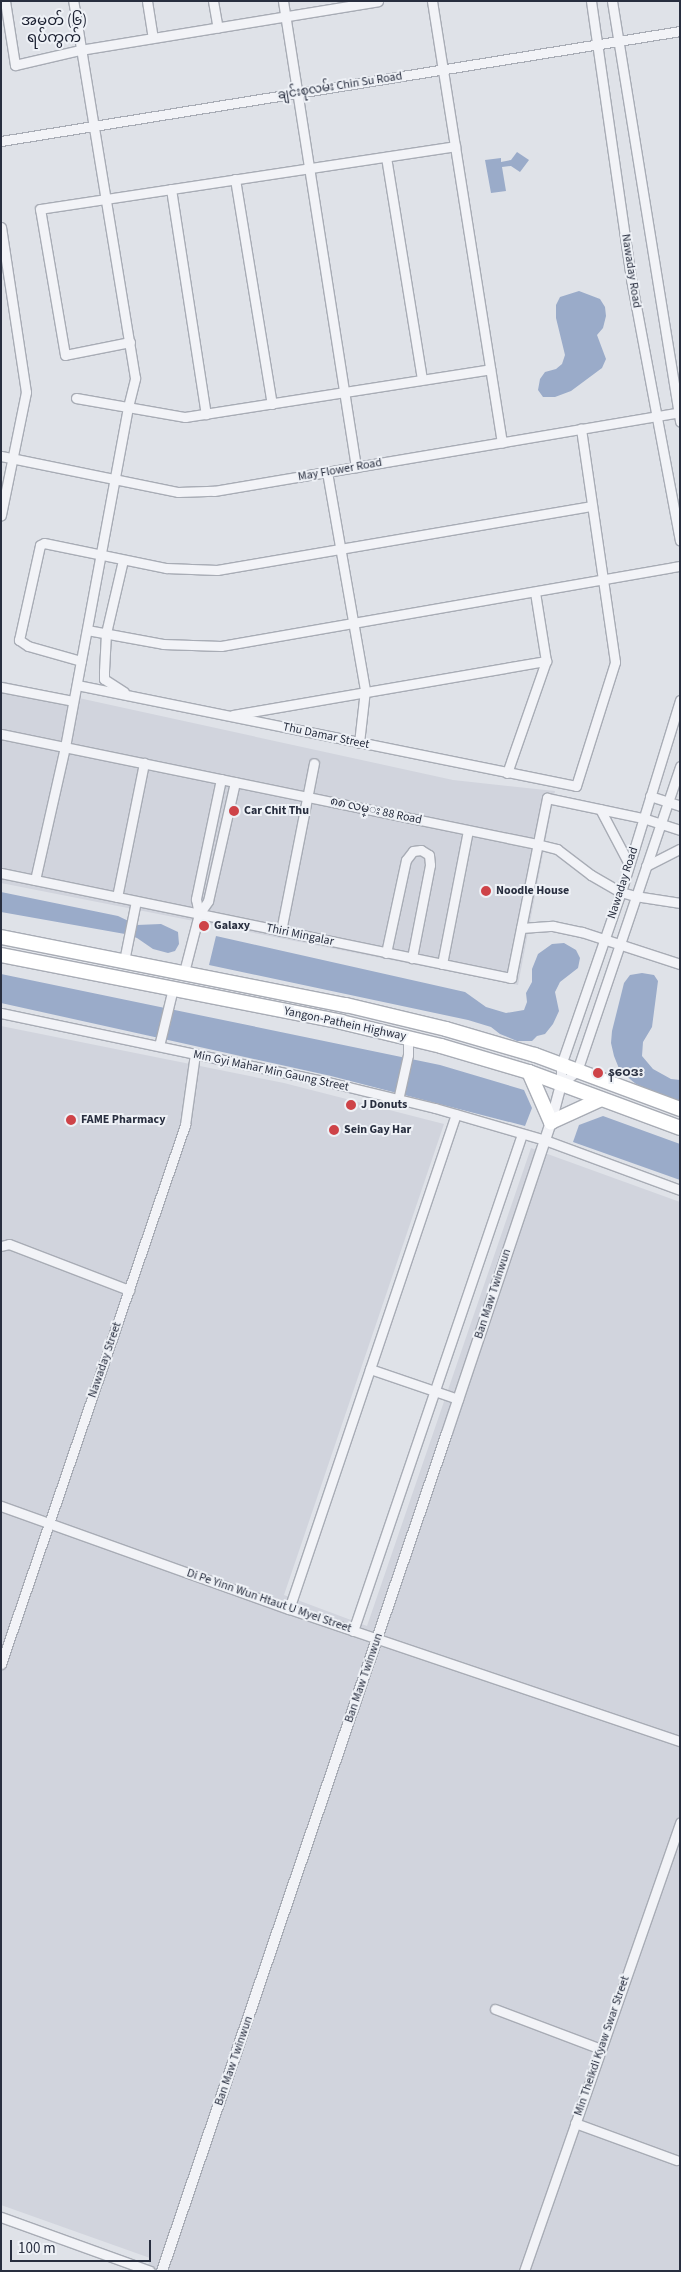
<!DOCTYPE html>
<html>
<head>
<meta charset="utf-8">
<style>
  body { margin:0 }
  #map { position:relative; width:681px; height:2272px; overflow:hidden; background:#dfe2e8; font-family:"Source Sans 3","Noto Sans Myanmar",sans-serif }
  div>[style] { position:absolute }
  .built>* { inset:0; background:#d1d4dd }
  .water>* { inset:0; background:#9aabc9 }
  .roads { filter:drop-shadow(1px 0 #a8acb5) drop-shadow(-1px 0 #a8acb5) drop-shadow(0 1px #a8acb5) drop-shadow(0 -1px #a8acb5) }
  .minor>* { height:9px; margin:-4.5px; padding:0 4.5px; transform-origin:4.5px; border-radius:4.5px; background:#f2f3f7 }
  .tertiary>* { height:10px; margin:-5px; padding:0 5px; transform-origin:5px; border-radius:5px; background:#f2f3f7 }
  .primary>* { height:14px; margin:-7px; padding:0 7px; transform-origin:7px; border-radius:7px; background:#fff }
  .dots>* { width:14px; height:14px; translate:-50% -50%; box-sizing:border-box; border:2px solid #eef1f6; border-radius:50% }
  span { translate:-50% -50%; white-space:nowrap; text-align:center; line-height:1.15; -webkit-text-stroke:4px #eef1f6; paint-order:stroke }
  .street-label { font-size:12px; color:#282e3f }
  .poi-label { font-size:12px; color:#282e3f; font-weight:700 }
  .left { translate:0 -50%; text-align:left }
  .quarter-label { font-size:15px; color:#1a1f30 }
  .frame { position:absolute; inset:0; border:2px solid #282e3f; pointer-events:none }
  .scale { position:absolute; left:10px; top:2240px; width:141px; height:22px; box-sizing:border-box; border:2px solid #282e3f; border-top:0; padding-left:6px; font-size:15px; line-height:18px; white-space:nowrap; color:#282e3f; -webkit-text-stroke:4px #eef1f6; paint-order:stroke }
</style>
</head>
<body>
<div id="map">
  <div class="built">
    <div style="clip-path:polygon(1px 681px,453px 780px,555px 791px,518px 985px,1px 883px)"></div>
    <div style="clip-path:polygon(1px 1026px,284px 1083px,444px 1124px,284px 1595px,367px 1626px,531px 1148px,680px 1202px,680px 2271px,147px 2271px,150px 2258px,1px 2205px)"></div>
  </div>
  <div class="water">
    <div style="clip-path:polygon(517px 152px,529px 160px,520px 172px,511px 166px,502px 167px,506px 191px,491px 193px,485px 160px,501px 158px,501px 162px,511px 160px)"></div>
    <div style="clip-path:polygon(579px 291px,600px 299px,605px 307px,606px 316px,603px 328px,597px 335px,606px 359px,602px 368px,571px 391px,555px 397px,543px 397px,538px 390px,540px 379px,545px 372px,556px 369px,562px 364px,565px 355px,556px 318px,556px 305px,560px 297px)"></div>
    <div style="clip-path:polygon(1px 892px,118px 916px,137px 925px,161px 924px,178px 932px,179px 944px,175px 951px,168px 953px,153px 949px,137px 938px,125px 934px,1px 912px)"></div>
    <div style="clip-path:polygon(216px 936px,465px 992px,486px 1007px,506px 1013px,524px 1010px,527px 1002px,526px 993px,532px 982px,532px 969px,538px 954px,552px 944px,564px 943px,576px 950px,580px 958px,578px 968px,560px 982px,555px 992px,559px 1011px,553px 1024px,545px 1034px,537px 1036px,532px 1041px,517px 1041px,500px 1034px,491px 1027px,468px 1020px,209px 965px)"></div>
    <div style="clip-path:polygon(642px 973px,654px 975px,658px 981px,652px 1027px,643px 1042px,642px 1056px,653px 1069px,671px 1079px,680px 1080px,680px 1102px,636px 1084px,620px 1071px,614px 1056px,611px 1043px,612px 1031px,624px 983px,630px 975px)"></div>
    <div style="clip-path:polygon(1px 974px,440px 1065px,524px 1090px,532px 1108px,525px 1126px,331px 1076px,1px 1003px)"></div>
    <div style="clip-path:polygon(603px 1116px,680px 1144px,680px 1180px,573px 1142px,579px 1125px)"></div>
  </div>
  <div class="roads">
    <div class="minor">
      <div style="left:5px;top:1px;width:65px;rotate:81.1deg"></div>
      <div style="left:15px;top:65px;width:67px;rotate:-13deg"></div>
      <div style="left:80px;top:50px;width:302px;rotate:-9.3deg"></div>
      <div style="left:147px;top:1px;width:37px;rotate:81deg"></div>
      <div style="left:213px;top:1px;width:27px;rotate:80deg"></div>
      <div style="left:283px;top:1px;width:472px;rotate:81.1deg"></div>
      <div style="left:432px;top:1px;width:447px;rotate:81deg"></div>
      <div style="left:591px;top:1px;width:281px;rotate:81.8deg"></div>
      <div style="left:631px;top:279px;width:266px;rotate:79.4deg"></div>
      <div style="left:612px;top:1px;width:426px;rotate:80.8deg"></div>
      <div style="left:1px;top:141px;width:688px;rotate:-9.2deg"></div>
      <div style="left:386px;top:157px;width:225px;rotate:80.8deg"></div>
      <div style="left:235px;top:179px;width:228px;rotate:80.7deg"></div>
      <div style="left:171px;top:189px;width:228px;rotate:81.2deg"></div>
      <div style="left:1px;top:227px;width:167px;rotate:81.4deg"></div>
      <div style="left:26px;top:392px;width:126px;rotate:101.5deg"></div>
      <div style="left:130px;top:342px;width:66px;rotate:168.7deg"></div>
      <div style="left:65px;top:355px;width:148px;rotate:-99.7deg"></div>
      <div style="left:40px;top:209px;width:420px;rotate:-8.6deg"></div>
      <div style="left:76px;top:398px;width:111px;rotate:9.9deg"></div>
      <div style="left:185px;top:417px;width:309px;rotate:-8.9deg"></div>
      <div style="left:1px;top:456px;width:181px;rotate:11.5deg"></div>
      <div style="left:178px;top:492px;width:36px;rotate:-2deg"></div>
      <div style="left:214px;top:491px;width:473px;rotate:-9.6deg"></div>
      <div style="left:327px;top:472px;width:221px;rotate:80.1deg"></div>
      <div style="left:365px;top:690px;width:53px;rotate:96.5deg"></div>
      <div style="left:123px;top:560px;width:75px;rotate:103.1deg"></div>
      <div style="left:106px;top:633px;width:39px;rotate:93deg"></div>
      <div style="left:104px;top:672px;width:7px;rotate:90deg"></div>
      <div style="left:104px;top:679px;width:24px;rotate:33deg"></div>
      <div style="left:87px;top:630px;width:77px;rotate:10.4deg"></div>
      <div style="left:163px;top:644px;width:58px;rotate:2deg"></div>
      <div style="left:221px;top:646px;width:466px;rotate:-9.9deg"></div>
      <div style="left:81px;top:661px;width:55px;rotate:-164.2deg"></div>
      <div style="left:28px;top:646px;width:11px;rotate:-146deg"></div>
      <div style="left:19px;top:640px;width:97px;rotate:-77.5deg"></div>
      <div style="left:40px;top:545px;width:4px;rotate:-27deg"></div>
      <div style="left:44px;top:543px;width:125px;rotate:11.6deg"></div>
      <div style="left:166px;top:568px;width:51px;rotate:2.2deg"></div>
      <div style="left:217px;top:570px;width:379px;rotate:-9.7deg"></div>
      <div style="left:77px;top:685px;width:509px;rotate:11.44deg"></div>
      <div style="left:576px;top:786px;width:130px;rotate:-72.5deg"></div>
      <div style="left:615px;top:662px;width:236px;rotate:-98.3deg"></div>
      <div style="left:1px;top:687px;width:73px;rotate:11deg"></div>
      <div style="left:233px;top:715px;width:318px;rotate:-9.8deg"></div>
      <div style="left:1px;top:734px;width:547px;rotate:11.6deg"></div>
      <div style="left:537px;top:844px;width:21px;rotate:14deg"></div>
      <div style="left:557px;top:849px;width:43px;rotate:37.4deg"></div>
      <div style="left:591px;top:875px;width:34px;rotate:30deg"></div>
      <div style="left:621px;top:892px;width:15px;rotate:16deg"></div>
      <div style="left:635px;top:896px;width:46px;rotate:8.8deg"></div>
      <div style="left:507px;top:773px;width:119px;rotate:-70.8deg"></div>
      <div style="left:546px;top:661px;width:70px;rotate:-99.1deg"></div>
      <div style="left:221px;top:779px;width:123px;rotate:101.8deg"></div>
      <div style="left:196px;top:899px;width:15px;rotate:79deg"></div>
      <div style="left:199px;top:914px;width:16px;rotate:-55deg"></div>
      <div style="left:208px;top:901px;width:122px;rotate:-77.2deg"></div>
      <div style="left:650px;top:796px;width:32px;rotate:18deg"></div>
      <div style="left:600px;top:809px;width:62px;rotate:62.2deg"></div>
      <div style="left:646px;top:866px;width:38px;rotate:-27deg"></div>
      <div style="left:1px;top:873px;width:521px;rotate:11.63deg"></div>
      <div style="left:511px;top:978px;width:184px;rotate:-78.7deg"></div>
      <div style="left:547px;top:798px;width:98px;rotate:11.8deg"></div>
      <div style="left:643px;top:818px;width:39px;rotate:18deg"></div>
      <div style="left:35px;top:880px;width:136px;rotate:-77.3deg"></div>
      <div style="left:65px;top:747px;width:346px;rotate:-79.5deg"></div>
      <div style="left:128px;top:407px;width:30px;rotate:-76deg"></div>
      <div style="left:135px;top:378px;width:382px;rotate:-99.3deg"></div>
      <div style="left:117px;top:897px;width:137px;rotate:-78.6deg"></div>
      <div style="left:521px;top:928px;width:32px;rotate:-4deg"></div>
      <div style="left:553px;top:926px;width:30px;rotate:12deg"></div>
      <div style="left:582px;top:932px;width:103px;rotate:18.1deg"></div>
      <div style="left:281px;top:931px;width:171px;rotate:-78.9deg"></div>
      <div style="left:386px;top:953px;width:95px;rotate:-77.9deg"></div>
      <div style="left:406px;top:860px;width:11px;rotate:-52deg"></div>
      <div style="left:413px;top:851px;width:8px;rotate:-7deg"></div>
      <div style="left:421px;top:850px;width:9px;rotate:32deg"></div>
      <div style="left:429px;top:855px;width:10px;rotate:84deg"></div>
      <div style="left:430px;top:865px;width:95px;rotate:101deg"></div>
      <div style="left:124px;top:961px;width:61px;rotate:-78.7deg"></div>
      <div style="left:442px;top:964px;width:136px;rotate:-79deg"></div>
      <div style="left:184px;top:972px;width:60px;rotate:-75.5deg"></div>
      <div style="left:1px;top:1013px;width:330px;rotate:11.9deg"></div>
      <div style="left:324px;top:1081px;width:114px;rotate:13.7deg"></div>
      <div style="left:435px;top:1108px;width:115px;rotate:16.2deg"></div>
      <div style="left:545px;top:1140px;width:144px;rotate:20.3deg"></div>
      <div style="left:159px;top:1046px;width:60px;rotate:-76.4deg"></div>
      <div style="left:561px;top:1084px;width:19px;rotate:-90deg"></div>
      <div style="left:561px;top:1065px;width:183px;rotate:-70.9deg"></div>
      <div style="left:621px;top:892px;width:201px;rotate:-72.9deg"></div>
      <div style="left:561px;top:1084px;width:21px;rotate:-39deg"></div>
      <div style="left:577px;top:1071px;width:322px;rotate:-71.3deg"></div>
      <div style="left:398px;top:1100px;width:46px;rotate:-77.5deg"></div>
      <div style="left:408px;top:1055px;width:17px;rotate:-90deg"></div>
      <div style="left:1px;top:1246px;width:8px;rotate:-14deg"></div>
      <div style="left:9px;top:1244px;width:129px;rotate:21deg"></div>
      <div style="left:370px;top:1369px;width:93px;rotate:18.8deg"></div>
      <div style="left:1px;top:1506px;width:306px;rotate:19.7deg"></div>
      <div style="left:289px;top:1609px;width:413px;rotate:18.7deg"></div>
      <div style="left:289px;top:1609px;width:522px;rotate:-71.36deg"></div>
      <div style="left:353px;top:1631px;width:525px;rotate:-71.22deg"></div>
      <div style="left:1px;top:1664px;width:570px;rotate:-71.15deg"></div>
      <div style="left:185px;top:1125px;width:72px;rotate:-82deg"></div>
      <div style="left:495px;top:2009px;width:113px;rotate:20.7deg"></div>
      <div style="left:575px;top:2123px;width:108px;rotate:20.1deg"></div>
      <div style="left:1px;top:2217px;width:158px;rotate:19.9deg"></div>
      <div style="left:524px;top:2271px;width:475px;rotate:-70.8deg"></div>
    </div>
    <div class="tertiary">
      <div style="left:162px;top:2271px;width:885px;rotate:-71.22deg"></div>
      <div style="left:447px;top:1433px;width:328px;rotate:-71.5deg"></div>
      <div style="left:551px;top:1122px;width:39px;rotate:-75deg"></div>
    </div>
    <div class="primary">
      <div style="left:1px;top:937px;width:352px;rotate:11.2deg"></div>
      <div style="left:346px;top:1005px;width:103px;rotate:13.5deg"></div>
      <div style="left:446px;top:1029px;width:93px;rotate:16.3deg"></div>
      <div style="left:535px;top:1055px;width:155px;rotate:20.4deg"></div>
      <div style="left:1px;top:955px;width:347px;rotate:11.1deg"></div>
      <div style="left:341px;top:1022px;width:103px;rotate:13.5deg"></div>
      <div style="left:441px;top:1046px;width:92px;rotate:16.5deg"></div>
      <div style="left:529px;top:1072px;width:161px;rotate:20.3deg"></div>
      <div style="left:529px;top:1072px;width:55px;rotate:66.3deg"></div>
      <div style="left:551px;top:1122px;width:55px;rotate:-24.7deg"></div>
    </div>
  </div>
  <div class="dots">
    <div style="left:234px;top:811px;background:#ce4348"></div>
    <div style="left:486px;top:891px;background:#ce4348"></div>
    <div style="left:204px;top:926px;background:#ce4348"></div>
    <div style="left:598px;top:1073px;background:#ce4348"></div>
    <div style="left:351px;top:1105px;background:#ce4348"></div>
    <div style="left:71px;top:1120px;background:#ce4348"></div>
    <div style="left:334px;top:1130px;background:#ce4348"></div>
  </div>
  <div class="street-label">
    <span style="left:340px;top:86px;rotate:-9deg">ချင်းစုလမ်း Chin Su Road</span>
    <span style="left:631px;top:271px;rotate:81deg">Nawaday Road</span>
    <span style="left:340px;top:470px;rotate:-10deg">May Flower Road</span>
    <span style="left:326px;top:736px;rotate:12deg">Thu Damar Street</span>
    <span style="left:376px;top:811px;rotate:12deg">၈၈ လမ္း 88 Road</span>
    <span style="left:623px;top:883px;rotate:-72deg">Nawaday Road</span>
    <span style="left:300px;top:935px;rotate:12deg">Thiri Mingalar</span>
    <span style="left:345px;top:1024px;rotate:12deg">Yangon-Pathein Highway</span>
    <span style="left:271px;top:1071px;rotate:12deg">Min Gyi Mahar Min Gaung Street</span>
    <span style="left:493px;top:1294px;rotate:-72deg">Ban Maw Twinwun</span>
    <span style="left:105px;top:1360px;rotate:-71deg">Nawaday Street</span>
    <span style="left:269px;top:1601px;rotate:19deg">Di Pe Yinn Wun Htaut U Myel Street</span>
    <span style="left:364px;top:1678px;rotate:-71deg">Ban Maw Twinwun</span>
    <span style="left:602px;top:2046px;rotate:-71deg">Min Theikdi Kyaw Swar Street</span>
    <span style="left:234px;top:2061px;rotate:-71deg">Ban Maw Twinwun</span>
  </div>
  <div class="poi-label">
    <span class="left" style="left:244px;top:811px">Car Chit Thu</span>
    <span class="left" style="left:496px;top:891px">Noodle House</span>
    <span class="left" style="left:214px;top:926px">Galaxy</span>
    <span class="left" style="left:608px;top:1073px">နဝေဒး</span>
    <span class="left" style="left:361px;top:1105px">J Donuts</span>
    <span class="left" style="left:81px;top:1120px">FAME Pharmacy</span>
    <span class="left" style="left:344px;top:1130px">Sein Gay Har</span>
  </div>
  <div class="quarter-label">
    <span style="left:54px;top:29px">အမှတ် (၆)<br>ရပ်ကွက်</span>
  </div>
  <div class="frame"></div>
  <div class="scale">100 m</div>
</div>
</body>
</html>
